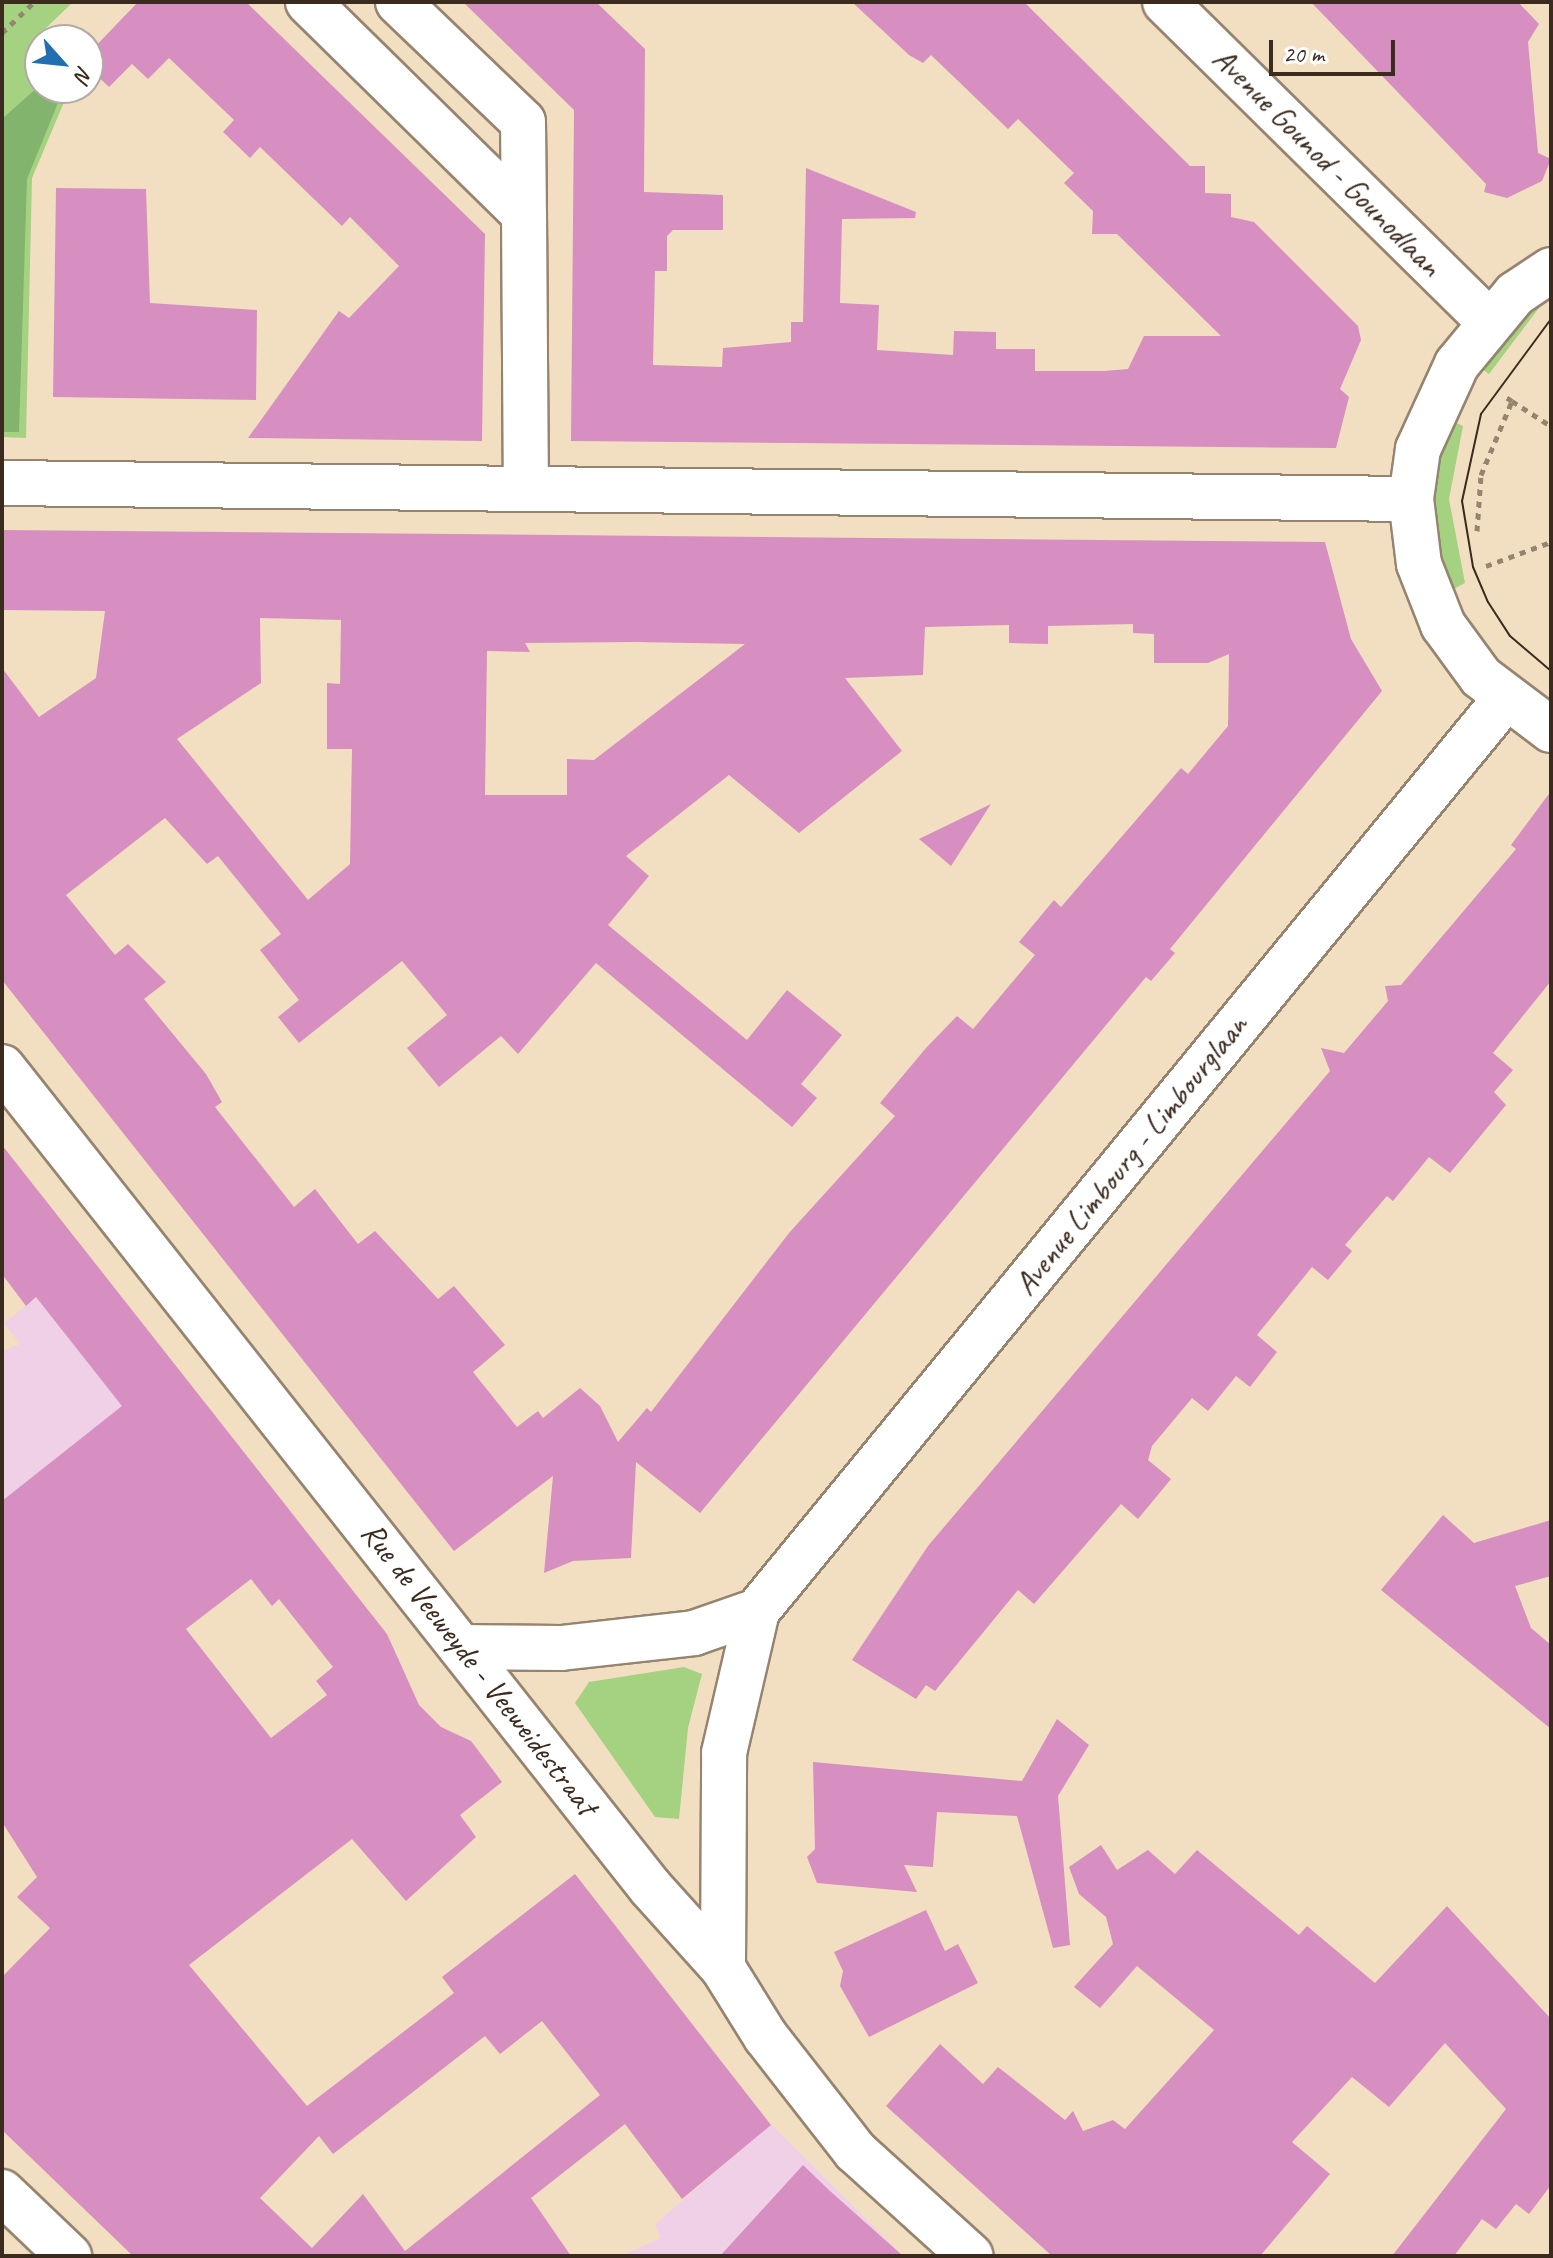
<!DOCTYPE html>
<html>
<head>
<meta charset="utf-8">
<style>
  body { margin:0 }
  #map { position:relative; width:1553px; height:2258px; overflow:hidden; background:#f2dfc1; font-family:Caveat,sans-serif }
  div>[style] { position:absolute }
  .built>* { inset:0; background:#efd0e6 }
  .green>* { inset:0; background:#a4d280 }
  .forest>* { inset:0; background:#83b46e }
  .building>* { inset:0; background:#d68fc0 }
  .path>* { height:5px; margin-top:-2.5px; transform-origin:0; background:repeating-linear-gradient(90deg,#968470 0 6px,transparent 0 12px) }
  .roads { filter:drop-shadow(2px 0 #968470) drop-shadow(-2px 0 #968470) drop-shadow(0 2px #968470) drop-shadow(0 -2px #968470) }
  .minor>* { height:44px; margin:-22px; padding:0 22px; transform-origin:22px; border-radius:22px; background:#fff }
  .tram>* { height:2px; margin:-1px; padding:0 1px; transform-origin:1px; border-radius:1px; background:#3b2a1e }
  span { translate:-50% -50%; white-space:nowrap; text-align:center; line-height:1.15; -webkit-text-stroke:7px #fff; paint-order:stroke }
  .street-label { font-size:32px; color:#3b2a1e }
  .frame { position:absolute; inset:0; border:4px solid #3b2a1e; pointer-events:none }
  .north { position:absolute; left:24px; top:24px; width:80px; height:80px; box-sizing:border-box; background:#fff; border:2px solid #b1aaa5; border-radius:50%; rotate:117deg; font-size:22px; font-weight:700; line-height:32px; text-align:center; color:#3b2a1e }
  .north::after { content:''; display:block; margin:auto; width:28px; height:36px; background:#1f6fb2; clip-path:polygon(50% 0,100% 100%,50% 72%,0 100%) }
  .scale { position:absolute; left:1269px; top:40px; width:126px; height:36px; box-sizing:border-box; border:4px solid #3b2a1e; border-top:0; padding-left:10px; font-size:24px; line-height:28px; white-space:nowrap; color:#3b2a1e; -webkit-text-stroke:6px #fff; paint-order:stroke }
</style>
</head>
<body>
<div id="map">
  <div class="built">
    <div style="clip-path:polygon(89px 1256px,243px 1452px,2px 1640px,2px 1351px,20px 1344px,4px 1323px)"></div>
    <div style="clip-path:polygon(771px 2124px,903px 2256px,621px 2256px,661px 2238px,655px 2224px)"></div>
  </div>
  <div class="green">
    <div style="clip-path:polygon(2px 2px,73px 2px,46px 28px,59px 40px,40px 40px,40px 88px,70px 88px,32px 178px,26px 438px,2px 437px)"></div>
    <div style="clip-path:polygon(1551px 292px,1489px 374px,1481px 368px,1526px 313px)"></div>
    <div style="clip-path:polygon(1450px 420px,1463px 426px,1449px 499px,1465px 583px,1450px 591px,1432px 532px,1432px 472px)"></div>
    <div style="clip-path:polygon(684px 1667px,702px 1674px,688px 1728px,679px 1819px,655px 1817px,575px 1703px,589px 1682px)"></div>
  </div>
  <div class="forest">
    <div style="clip-path:polygon(40px 85px,64px 88px,27px 179px,19px 432px,2px 432px,2px 119px)"></div>
  </div>
  <div class="building">
    <div style="clip-path:polygon(138px 2px,246px 2px,485px 234px,482px 441px,248px 438px,339px 311px,349px 318px,399px 266px,350px 217px,342px 226px,260px 147px,250px 158px,223px 132px,234px 120px,169px 58px,148px 79px,132px 64px,109px 87px,88px 67px,88px 54px)"></div>
    <div style="clip-path:polygon(463px 2px,596px 2px,645px 49px,644px 192px,723px 195px,723px 230px,673px 230px,667px 236px,667px 271px,655px 271px,653px 365px,722px 367px,723px 348px,791px 342px,791px 322px,803px 322px,806px 168px,916px 212px,915px 218px,842px 219px,840px 303px,879px 305px,877px 350px,953px 355px,954px 331px,996px 332px,996px 349px,1035px 349px,1035px 371px,1104px 371px,1128px 369px,1144px 336px,1221px 336px,1117px 234px,1092px 234px,1093px 211px,1064px 183px,1074px 173px,1018px 119px,1008px 129px,931px 55px,923px 63px,909px 55px,852px 2px,1024px 2px,1190px 166px,1205px 166px,1205px 193px,1231px 194px,1231px 217px,1254px 222px,1358px 326px,1361px 340px,1340px 389px,1349px 397px,1336px 448px,571px 441px,574px 110px)"></div>
    <div style="clip-path:polygon(1311px 2px,1518px 2px,1539px 24px,1528px 42px,1538px 153px,1551px 159px,1542px 181px,1507px 198px,1484px 192px,1486px 184px)"></div>
    <div style="clip-path:polygon(56px 188px,146px 189px,150px 303px,257px 310px,256px 400px,53px 397px)"></div>
    <div style="clip-path:polygon(evenodd,2px 530px,1325px 542px,1351px 639px,1382px 691px,1170px 949px,1175px 953px,1151px 981px,1146px 977px,700px 1513px,636px 1462px,631px 1558px,573px 1561px,544px 1573px,553px 1476px,454px 1551px,2px 980px,2px 668px,39px 717px,96px 678px,105px 611px,2px 610px,2px 530px,260px 618px,341px 620px,340px 684px,327px 683px,327px 749px,352px 749px,350px 864px,308px 900px,177px 739px,261px 683px,260px 618px,2px 530px,1133px 624px,1133px 633px,1154px 634px,1154px 663px,1208px 663px,1229px 654px,1228px 726px,1188px 774px,1181px 768px,1061px 907px,1054px 900px,1019px 942px,1035px 955px,973px 1029px,957px 1016px,926px 1048px,880px 1103px,895px 1116px,789px 1233px,651px 1412px,647px 1408px,618px 1442px,600px 1406px,580px 1388px,543px 1418px,538px 1411px,517px 1427px,473px 1372px,505px 1345px,454px 1286px,438px 1299px,375px 1231px,358px 1244px,315px 1189px,294px 1207px,215px 1107px,222px 1102px,206px 1074px,144px 999px,166px 982px,128px 944px,115px 955px,66px 895px,165px 818px,207px 864px,218px 856px,281px 934px,260px 950px,299px 1000px,278px 1017px,299px 1043px,402px 961px,447px 1015px,407px 1048px,439px 1087px,501px 1036px,518px 1054px,596px 963px,792px 1127px,817px 1098px,801px 1084px,842px 1035px,787px 990px,747px 1040px,608px 925px,649px 876px,626px 856px,729px 775px,799px 833px,902px 751px,845px 678px,923px 675px,925px 627px,1009px 625px,1009px 643px,1048px 644px,1048px 626px,1133px 624px,2px 530px,525px 643px,635px 642px,745px 644px,594px 760px,567px 759px,567px 795px,485px 795px,487px 651px,530px 652px,525px 643px)"></div>
    <div style="clip-path:polygon(1551px 791px,1551px 981px,1493px 1053px,1513px 1070px,1494px 1092px,1506px 1105px,1450px 1173px,1429px 1157px,1393px 1201px,1387px 1196px,1345px 1245px,1352px 1251px,1328px 1280px,1312px 1267px,1257px 1335px,1277px 1352px,1250px 1387px,1236px 1376px,1208px 1411px,1192px 1398px,1152px 1446px,1148px 1460px,1171px 1479px,1138px 1519px,1121px 1504px,1034px 1604px,1018px 1590px,935px 1691px,926px 1685px,916px 1699px,852px 1660px,928px 1546px,1330px 1071px,1321px 1048px,1344px 1053px,1388px 1001px,1385px 986px,1401px 985px,1516px 849px,1511px 845px)"></div>
    <div style="clip-path:polygon(991px 804px,951px 866px,919px 839px)"></div>
    <div style="clip-path:polygon(evenodd,2px 1145px,387px 1634px,419px 1705px,441px 1727px,471px 1741px,502px 1782px,460px 1815px,476px 1837px,406px 1901px,352px 1839px,189px 1965px,307px 2106px,454px 1993px,442px 1977px,575px 1874px,771px 2125px,682px 2199px,625px 2124px,531px 2198px,571px 2256px,133px 2256px,2px 2130px,2px 1977px,50px 1928px,17px 1897px,37px 1877px,2px 1822px,2px 1501px,122px 1406px,36px 1297px,26px 1306px,2px 1274px,2px 1145px,251px 1579px,272px 1606px,279px 1599px,333px 1667px,316px 1681px,327px 1695px,271px 1738px,186px 1629px,251px 1579px,2px 1145px,542px 2021px,600px 2095px,405px 2251px,363px 2194px,312px 2248px,260px 2198px,319px 2136px,333px 2154px,485px 2036px,500px 2054px,542px 2021px)"></div>
    <div style="clip-path:polygon(1443px 1515px,1474px 1543px,1551px 1520px,1551px 1576px,1515px 1586px,1531px 1628px,1551px 1645px,1551px 1729px,1381px 1590px)"></div>
    <div style="clip-path:polygon(1057px 1719px,1089px 1745px,1058px 1796px,1070px 1945px,1053px 1948px,1017px 1816px,937px 1812px,933px 1867px,904px 1865px,917px 1892px,817px 1883px,807px 1857px,815px 1849px,813px 1762px,1022px 1781px)"></div>
    <div style="clip-path:polygon(1101px 1845px,1117px 1870px,1148px 1850px,1175px 1874px,1197px 1850px,1299px 1935px,1307px 1926px,1375px 1983px,1447px 1906px,1551px 2019px,1551px 2185px,1529px 2214px,1516px 2204px,1496px 2229px,1482px 2219px,1454px 2256px,1392px 2256px,1506px 2109px,1445px 2043px,1389px 2107px,1352px 2077px,1292px 2142px,1330px 2174px,1260px 2256px,1052px 2256px,886px 2106px,940px 2044px,983px 2084px,998px 2067px,1065px 2120px,1073px 2111px,1083px 2131px,1113px 2120px,1125px 2129px,1214px 2030px,1137px 1966px,1100px 2008px,1074px 1987px,1113px 1944px,1106px 1917px,1079px 1894px,1069px 1867px)"></div>
    <div style="clip-path:polygon(926px 1910px,945px 1951px,958px 1944px,978px 1983px,869px 2037px,840px 1986px,843px 1971px,834px 1952px)"></div>
    <div style="clip-path:polygon(803px 2165px,830px 2191px,903px 2256px,720px 2256px)"></div>
  </div>
  <div class="path">
    <div style="left:2px;top:33px;width:45px;rotate:-44.1deg"></div>
    <div style="left:1512px;top:401px;width:46px;rotate:32.7deg"></div>
    <div style="left:1477px;top:531px;width:56px;rotate:-85.9deg"></div>
    <div style="left:1481px;top:475px;width:80px;rotate:-67.3deg"></div>
    <div style="left:1512px;top:401px;width:7px;rotate:-146deg"></div>
    <div style="left:1486px;top:566px;width:69px;rotate:-20.3deg"></div>
  </div>
  <div class="roads">
    <div class="minor">
      <div style="left:308px;top:2px;width:303px;rotate:44.5deg"></div>
      <div style="left:524px;top:214px;width:275px;rotate:89.6deg"></div>
      <div style="left:398px;top:2px;width:173px;rotate:43.8deg"></div>
      <div style="left:523px;top:122px;width:92px;rotate:89.4deg"></div>
      <div style="left:1165px;top:2px;width:455px;rotate:44.6deg"></div>
      <div style="left:1551px;top:270px;width:43px;rotate:146.3deg"></div>
      <div style="left:1515px;top:294px;width:91px;rotate:129.6deg"></div>
      <div style="left:1457px;top:364px;width:94px;rotate:114.6deg"></div>
      <div style="left:1418px;top:449px;width:50px;rotate:98deg"></div>
      <div style="left:1411px;top:499px;width:65px;rotate:83deg"></div>
      <div style="left:1419px;top:564px;width:66px;rotate:68.5deg"></div>
      <div style="left:1443px;top:625px;width:64px;rotate:53.8deg"></div>
      <div style="left:1481px;top:677px;width:88px;rotate:37.1deg"></div>
      <div style="left:2px;top:483px;width:1409px;rotate:0.65deg"></div>
      <div style="left:2px;top:1067px;width:1045px;rotate:51.68deg"></div>
      <div style="left:650px;top:1887px;width:109px;rotate:48deg"></div>
      <div style="left:723px;top:1968px;width:81px;rotate:58.1deg"></div>
      <div style="left:766px;top:2037px;width:145px;rotate:52deg"></div>
      <div style="left:855px;top:2151px;width:156px;rotate:42.2deg"></div>
      <div style="left:463px;top:1647px;width:98px;rotate:0.6deg"></div>
      <div style="left:561px;top:1648px;width:134px;rotate:-6.4deg"></div>
      <div style="left:694px;top:1633px;width:67px;rotate:-19.2deg"></div>
      <div style="left:723px;top:1968px;width:215px;rotate:-89.7deg"></div>
      <div style="left:724px;top:1753px;width:146px;rotate:-76.9deg"></div>
      <div style="left:757px;top:1611px;width:1180px;rotate:-50.64deg"></div>
      <div style="left:2px;top:2192px;width:93px;rotate:43.7deg"></div>
    </div>
  </div>
  <div class="tram">
    <div style="left:1551px;top:319px;width:118px;rotate:126.4deg"></div>
    <div style="left:1481px;top:414px;width:89px;rotate:102.3deg"></div>
    <div style="left:1462px;top:501px;width:67px;rotate:80.5deg"></div>
    <div style="left:1473px;top:567px;width:38px;rotate:67deg"></div>
    <div style="left:1488px;top:602px;width:40px;rotate:57.1deg"></div>
    <div style="left:1510px;top:636px;width:54px;rotate:40.5deg"></div>
  </div>
  <div class="street-label">
    <span style="left:1327px;top:162px;rotate:45deg">Avenue Gounod - Gounodlaan</span>
    <span style="left:1131px;top:1155px;rotate:-51deg">Avenue Limbourg - Limbourglaan</span>
    <span style="left:479px;top:1669px;rotate:52deg">Rue de Veeweyde - Veeweidestraat</span>
  </div>
  <div class="frame"></div>
  <div class="north">N</div>
  <div class="scale">20 m</div>
</div>
</body>
</html>
